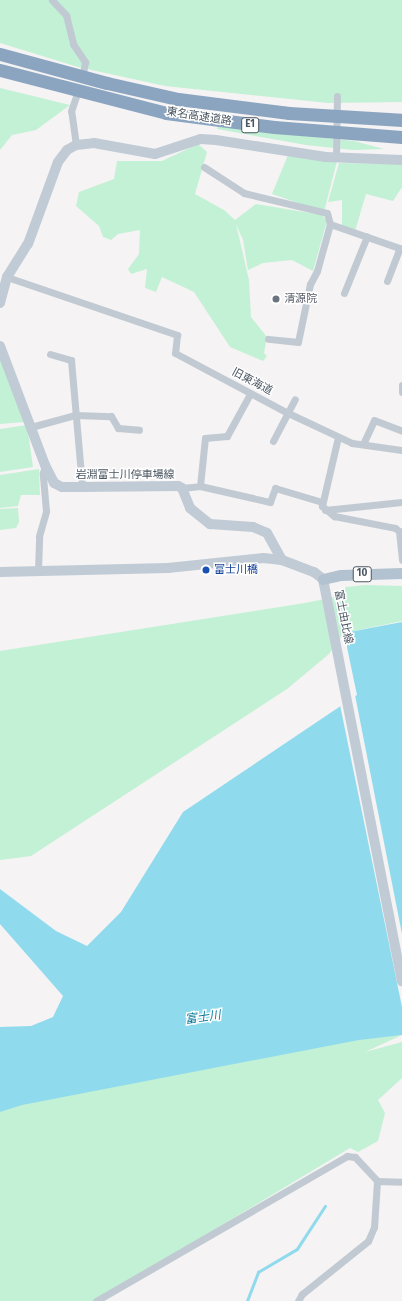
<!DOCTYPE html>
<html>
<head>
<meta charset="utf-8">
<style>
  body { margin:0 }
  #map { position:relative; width:402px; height:1301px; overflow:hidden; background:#f5f3f3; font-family:"Fira Sans","Noto Sans JP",sans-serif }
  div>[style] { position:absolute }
  .green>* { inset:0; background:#c3f1d5 }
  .water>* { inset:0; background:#90daee }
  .pier>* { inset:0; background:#f5f3f3 }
  .stream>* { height:2.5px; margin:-1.25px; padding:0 1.25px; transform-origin:1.25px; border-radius:1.25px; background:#90daee }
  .street>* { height:7px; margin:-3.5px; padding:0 3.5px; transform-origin:3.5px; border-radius:3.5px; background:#c1cad2 }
  .secondary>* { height:10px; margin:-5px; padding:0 5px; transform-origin:5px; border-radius:5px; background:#c1cbd6 }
  .primary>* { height:11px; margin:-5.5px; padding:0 5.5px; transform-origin:5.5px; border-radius:5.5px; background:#b3c2d1 }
  .highway>* { height:13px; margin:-6.5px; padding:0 6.5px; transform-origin:6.5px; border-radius:6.5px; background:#8ba5c1 }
  .dots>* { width:11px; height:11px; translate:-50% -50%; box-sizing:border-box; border:2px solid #fff; border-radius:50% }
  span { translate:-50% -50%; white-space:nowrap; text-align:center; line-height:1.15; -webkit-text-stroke:3px #fff; paint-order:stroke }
  .shield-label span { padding:1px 3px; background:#fff; border:1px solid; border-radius:3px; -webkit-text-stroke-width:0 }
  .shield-label { font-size:10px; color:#4a5661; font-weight:700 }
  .street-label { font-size:11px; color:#4a5661 }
  .worship-label { font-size:11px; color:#5b616d }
  .left { translate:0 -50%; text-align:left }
  .transit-label { font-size:11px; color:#164399 }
  .water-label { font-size:12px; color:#0c7c9b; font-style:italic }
</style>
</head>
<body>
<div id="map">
  <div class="green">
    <div style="clip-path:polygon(0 0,402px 0,402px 102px,328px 103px,165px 86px,78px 67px,0 43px)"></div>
    <div style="clip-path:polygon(0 88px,70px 105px,36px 130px,12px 135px,0 150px)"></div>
    <div style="clip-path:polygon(218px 126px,354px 141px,384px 149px,353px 150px,306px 145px,217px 129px)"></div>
    <div style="clip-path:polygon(198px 144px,207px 152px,195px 194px,224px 210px,235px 220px,256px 204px,322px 215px,327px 221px,313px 271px,292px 260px,263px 263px,248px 270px,243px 240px,236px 224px,249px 280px,251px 317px,267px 337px,264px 353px,267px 356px,263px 361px,230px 347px,194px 292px,162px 277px,156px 292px,145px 288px,147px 269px,131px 274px,128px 269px,139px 254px,140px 230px,118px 234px,111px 240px,103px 237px,99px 226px,76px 206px,79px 192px,114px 179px,117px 161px,162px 161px)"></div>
    <div style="clip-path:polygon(288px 155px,337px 161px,324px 212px,272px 194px)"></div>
    <div style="clip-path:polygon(339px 163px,402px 164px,402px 187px,393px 201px,366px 194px,355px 231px,342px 226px,342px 200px,328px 202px)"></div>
    <div style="clip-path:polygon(0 358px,24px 422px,0 424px)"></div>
    <div style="clip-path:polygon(27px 425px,33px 467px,0 472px,0 429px)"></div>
    <div style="clip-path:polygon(39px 469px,40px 495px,21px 495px,18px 506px,0 508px,0 475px)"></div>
    <div style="clip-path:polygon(18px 508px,19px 522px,16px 528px,0 530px,0 509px)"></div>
    <div style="clip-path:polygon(365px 585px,402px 586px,402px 621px,344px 633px,329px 654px,287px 689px,31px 856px,0 860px,0 651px,305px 603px,340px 596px,346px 587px)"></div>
    <div style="clip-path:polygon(402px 1035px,365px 1052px,402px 1042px,402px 1078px,378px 1100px,385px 1113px,378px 1141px,358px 1152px,350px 1148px,96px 1301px,0 1301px,0 1110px,219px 1049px)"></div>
  </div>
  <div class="water">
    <div style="clip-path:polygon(402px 622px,402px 1035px,359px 1040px,22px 1105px,0 1112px,0 1027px,31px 1026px,53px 1017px,63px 996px,0 924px,0 889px,56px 931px,87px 946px,121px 912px,183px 812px,357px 695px,344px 633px)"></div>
  </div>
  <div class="pier">
    <div style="clip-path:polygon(355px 695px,402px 934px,402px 1007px,340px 705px)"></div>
  </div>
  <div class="stream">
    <div style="left:247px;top:1301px;width:31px;rotate:-69deg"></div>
    <div style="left:258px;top:1272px;width:45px;rotate:-30.5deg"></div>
    <div style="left:297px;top:1249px;width:51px;rotate:-56.9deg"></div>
  </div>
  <div class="street">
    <div style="left:52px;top:0;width:21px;rotate:47deg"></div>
    <div style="left:66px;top:15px;width:30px;rotate:76deg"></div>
    <div style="left:73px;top:44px;width:22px;rotate:56deg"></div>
    <div style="left:85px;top:62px;width:17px;rotate:100deg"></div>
    <div style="left:76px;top:145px;width:34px;rotate:-98deg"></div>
    <div style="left:71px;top:111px;width:24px;rotate:-71deg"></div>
    <div style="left:336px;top:158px;width:62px;rotate:-89.1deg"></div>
    <div style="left:204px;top:167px;width:48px;rotate:33deg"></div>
    <div style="left:244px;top:193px;width:85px;rotate:13.5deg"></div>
    <div style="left:327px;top:213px;width:11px;rotate:75deg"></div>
    <div style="left:330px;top:224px;width:49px;rotate:105.5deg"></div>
    <div style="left:317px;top:271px;width:15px;rotate:118deg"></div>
    <div style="left:310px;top:284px;width:59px;rotate:101.7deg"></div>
    <div style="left:298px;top:342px;width:30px;rotate:-174deg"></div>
    <div style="left:330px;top:224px;width:76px;rotate:19.1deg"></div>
    <div style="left:7px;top:277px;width:180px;rotate:18.8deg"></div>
    <div style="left:177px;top:335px;width:18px;rotate:96deg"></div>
    <div style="left:175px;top:353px;width:128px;rotate:28deg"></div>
    <div style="left:288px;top:413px;width:71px;rotate:25.1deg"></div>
    <div style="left:352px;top:443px;width:50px;rotate:8deg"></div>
    <div style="left:387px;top:281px;width:34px;rotate:-69deg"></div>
    <div style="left:344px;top:293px;width:61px;rotate:-68deg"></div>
    <div style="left:50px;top:354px;width:22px;rotate:16deg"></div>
    <div style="left:71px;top:360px;width:127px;rotate:85deg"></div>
    <div style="left:402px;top:385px;width:7px;rotate:90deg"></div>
    <div style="left:31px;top:427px;width:46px;rotate:-15.3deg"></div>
    <div style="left:75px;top:415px;width:36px;rotate:2deg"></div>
    <div style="left:111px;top:416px;width:14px;rotate:60deg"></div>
    <div style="left:118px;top:428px;width:21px;rotate:5deg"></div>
    <div style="left:338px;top:437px;width:71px;rotate:103.1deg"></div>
    <div style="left:322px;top:506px;width:16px;rotate:40deg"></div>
    <div style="left:334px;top:516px;width:62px;rotate:11.1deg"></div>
    <div style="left:395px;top:528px;width:5px;rotate:37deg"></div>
    <div style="left:399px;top:531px;width:29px;rotate:84deg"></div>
    <div style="left:273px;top:441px;width:47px;rotate:-62.4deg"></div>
    <div style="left:363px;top:444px;width:26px;rotate:-65deg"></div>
    <div style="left:374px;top:420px;width:30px;rotate:21deg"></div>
    <div style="left:200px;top:486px;width:48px;rotate:-84.1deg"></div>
    <div style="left:205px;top:438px;width:22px;rotate:-5deg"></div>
    <div style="left:227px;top:436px;width:48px;rotate:-61.3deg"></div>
    <div style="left:182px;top:488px;width:18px;rotate:-6deg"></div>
    <div style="left:200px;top:486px;width:72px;rotate:12.9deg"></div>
    <div style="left:270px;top:502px;width:15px;rotate:-70deg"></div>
    <div style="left:275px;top:488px;width:49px;rotate:16.6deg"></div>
    <div style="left:325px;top:510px;width:77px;rotate:-5.9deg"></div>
    <div style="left:38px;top:570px;width:34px;rotate:-88deg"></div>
    <div style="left:39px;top:536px;width:26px;rotate:-74deg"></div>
    <div style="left:46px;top:511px;width:38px;rotate:-95deg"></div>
    <div style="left:43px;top:473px;width:8px;rotate:-76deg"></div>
    <div style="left:377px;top:1181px;width:25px;rotate:2deg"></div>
    <div style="left:96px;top:1301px;width:290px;rotate:-30deg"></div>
    <div style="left:347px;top:1156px;width:8px;rotate:7deg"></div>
    <div style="left:355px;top:1157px;width:33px;rotate:47deg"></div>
    <div style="left:377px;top:1181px;width:46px;rotate:93.7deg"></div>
    <div style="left:374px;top:1227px;width:15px;rotate:113deg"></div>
    <div style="left:368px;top:1241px;width:85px;rotate:141.2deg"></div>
    <div style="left:302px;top:1294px;width:8px;rotate:120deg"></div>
  </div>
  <div class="secondary">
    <div style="left:0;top:303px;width:27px;rotate:-75deg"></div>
    <div style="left:7px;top:277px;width:39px;rotate:-58deg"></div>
    <div style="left:28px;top:244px;width:87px;rotate:-69.9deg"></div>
    <div style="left:58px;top:162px;width:15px;rotate:-53deg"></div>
    <div style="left:67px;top:150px;width:10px;rotate:-29deg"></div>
    <div style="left:76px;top:145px;width:18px;rotate:-6deg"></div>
    <div style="left:94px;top:143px;width:62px;rotate:10.2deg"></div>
    <div style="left:155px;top:154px;width:48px;rotate:-18.1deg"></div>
    <div style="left:201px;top:139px;width:15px;rotate:4deg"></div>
    <div style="left:216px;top:140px;width:111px;rotate:8.8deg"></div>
    <div style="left:326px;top:157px;width:76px;rotate:2.3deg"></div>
    <div style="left:0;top:346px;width:127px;rotate:69.3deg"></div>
    <div style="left:45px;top:465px;width:20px;rotate:63deg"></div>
    <div style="left:54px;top:483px;width:9px;rotate:27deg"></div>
    <div style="left:62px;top:487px;width:20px"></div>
    <div style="left:82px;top:487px;width:96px;rotate:-0.6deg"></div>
    <div style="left:178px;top:486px;width:4px;rotate:27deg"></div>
    <div style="left:182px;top:488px;width:22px;rotate:68deg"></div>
    <div style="left:190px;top:508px;width:26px;rotate:39deg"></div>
    <div style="left:210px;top:524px;width:43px;rotate:4deg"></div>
    <div style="left:253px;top:527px;width:15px;rotate:23deg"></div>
    <div style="left:267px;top:533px;width:31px;rotate:61deg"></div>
    <div style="left:0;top:572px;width:168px;rotate:-1.4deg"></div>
    <div style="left:168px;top:568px;width:96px;rotate:-6deg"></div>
    <div style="left:263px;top:558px;width:19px;rotate:6deg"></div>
    <div style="left:282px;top:560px;width:34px;rotate:21deg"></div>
    <div style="left:314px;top:572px;width:11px;rotate:38deg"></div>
    <div style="left:323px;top:579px;width:410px;rotate:78.9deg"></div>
  </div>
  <div class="primary">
    <div style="left:323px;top:579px;width:18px;rotate:-13deg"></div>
    <div style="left:341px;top:575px;width:61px;rotate:-1.9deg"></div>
  </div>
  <div class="highway">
    <div style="left:0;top:54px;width:111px;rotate:15.2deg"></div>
    <div style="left:107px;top:83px;width:73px;rotate:12.7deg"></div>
    <div style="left:178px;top:99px;width:112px;rotate:7.2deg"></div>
    <div style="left:289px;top:113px;width:113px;rotate:3.5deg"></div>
    <div style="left:0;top:70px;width:171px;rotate:14.5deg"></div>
    <div style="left:166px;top:113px;width:109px;rotate:7.4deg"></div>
    <div style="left:274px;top:127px;width:128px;rotate:4.5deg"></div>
  </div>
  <div class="dots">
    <div style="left:276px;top:299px;background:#6b7280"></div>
    <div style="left:206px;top:570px;background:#1a4fb4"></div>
  </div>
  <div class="shield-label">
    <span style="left:250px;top:125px">E1</span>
    <span style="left:362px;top:574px">10</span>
  </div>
  <div class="street-label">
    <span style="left:199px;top:117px;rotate:9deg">東名高速道路</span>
    <span style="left:252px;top:382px;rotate:28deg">旧東海道</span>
    <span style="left:125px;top:475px">岩淵富士川停車場線</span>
    <span style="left:343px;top:617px;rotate:79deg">富士由比線</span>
  </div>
  <div class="worship-label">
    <span class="left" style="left:284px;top:299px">清源院</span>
  </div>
  <div class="transit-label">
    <span class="left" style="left:214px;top:570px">富士川橋</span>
  </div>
  <div class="water-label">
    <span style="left:203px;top:1018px;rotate:-8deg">富士川</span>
  </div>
</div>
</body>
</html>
